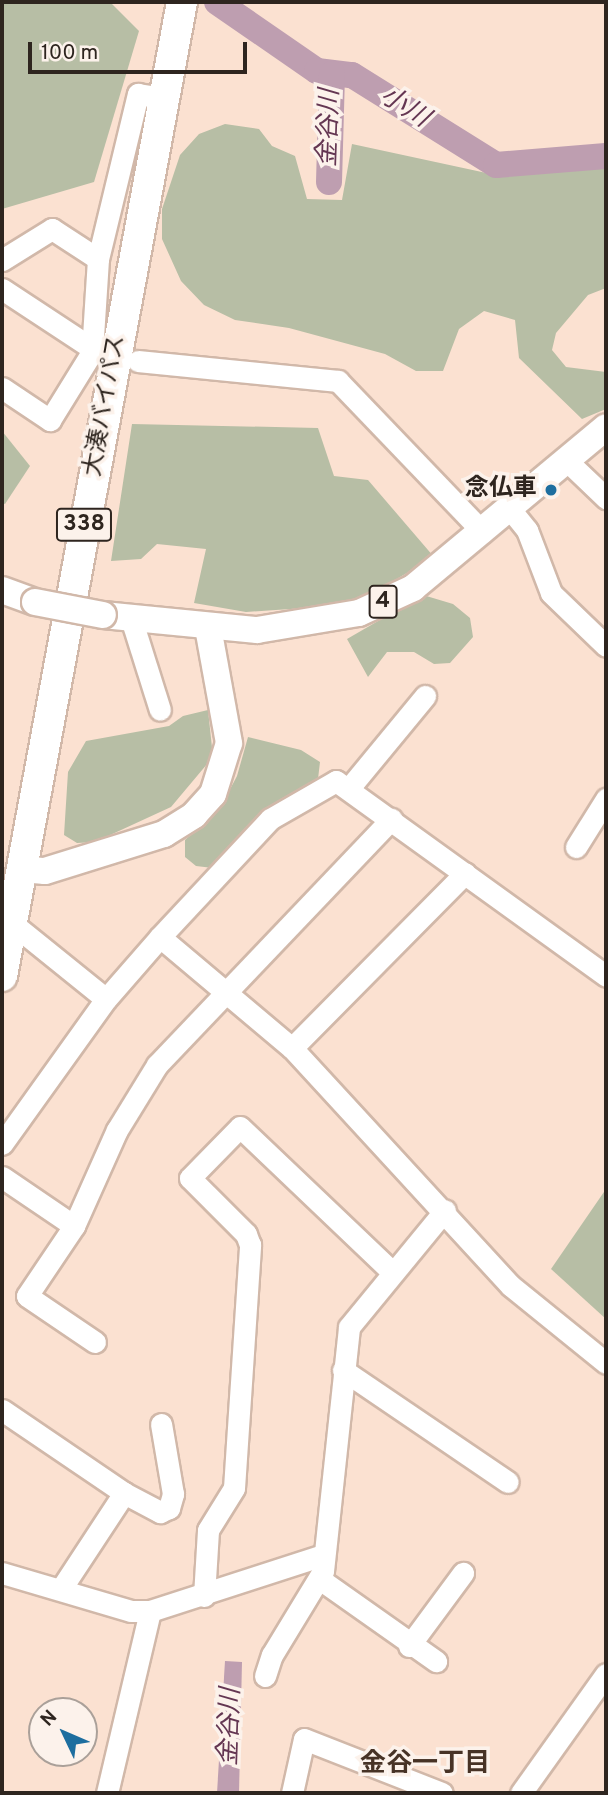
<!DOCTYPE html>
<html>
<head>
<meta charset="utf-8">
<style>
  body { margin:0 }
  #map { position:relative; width:608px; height:1795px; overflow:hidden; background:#fbe1d1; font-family:Overpass,"Noto Sans JP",sans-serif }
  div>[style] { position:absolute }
  .green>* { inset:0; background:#b7bea5 }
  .water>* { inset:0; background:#be9eb0 }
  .river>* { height:26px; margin:-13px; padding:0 13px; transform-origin:13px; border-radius:13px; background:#be9eb0 }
  .roads { filter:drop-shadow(2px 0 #d1b8a9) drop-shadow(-2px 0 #d1b8a9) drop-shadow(0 2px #d1b8a9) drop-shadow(0 -2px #d1b8a9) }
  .minor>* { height:21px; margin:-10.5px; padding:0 10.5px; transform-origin:10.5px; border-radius:10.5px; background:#fff }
  .major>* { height:26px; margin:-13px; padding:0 13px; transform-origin:13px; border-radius:13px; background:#fff }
  .highway>* { height:30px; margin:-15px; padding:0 15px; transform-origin:15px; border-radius:15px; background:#fff }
  .bridges { filter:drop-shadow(2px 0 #d1b8a9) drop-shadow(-2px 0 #d1b8a9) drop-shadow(0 2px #d1b8a9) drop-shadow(0 -2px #d1b8a9) }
  .major-bridge>* { height:26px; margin:-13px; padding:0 13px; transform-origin:13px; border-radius:13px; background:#fff }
  .dots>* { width:19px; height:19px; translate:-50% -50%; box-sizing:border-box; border:4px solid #fcf2eb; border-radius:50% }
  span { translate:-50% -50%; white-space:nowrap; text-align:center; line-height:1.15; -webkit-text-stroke:7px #fcf2eb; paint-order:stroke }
  .shield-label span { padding:2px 5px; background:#fcf2eb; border:2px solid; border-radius:5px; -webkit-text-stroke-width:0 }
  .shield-label { font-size:23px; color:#2e251f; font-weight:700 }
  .street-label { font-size:24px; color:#2e251f }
  .poi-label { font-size:24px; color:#2e251f; font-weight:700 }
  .right { translate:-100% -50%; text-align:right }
  .water-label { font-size:26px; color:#643652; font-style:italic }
  .neighbourhood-label { font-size:26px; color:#473326; font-weight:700 }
  .frame { position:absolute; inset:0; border:4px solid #2e251f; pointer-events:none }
  .north { position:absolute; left:28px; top:1697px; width:70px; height:70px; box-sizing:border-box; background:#fcf2eb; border:2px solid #aaa099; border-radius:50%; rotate:314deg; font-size:19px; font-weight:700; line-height:28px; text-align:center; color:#2e251f }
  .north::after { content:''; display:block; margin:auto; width:24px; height:32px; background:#1d6e9f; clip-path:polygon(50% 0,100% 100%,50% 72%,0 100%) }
  .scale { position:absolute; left:28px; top:42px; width:219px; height:32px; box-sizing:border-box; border:4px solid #2e251f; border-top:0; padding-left:9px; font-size:21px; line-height:24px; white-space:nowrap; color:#2e251f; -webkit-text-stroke:5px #fcf2eb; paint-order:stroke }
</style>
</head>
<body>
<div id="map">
  <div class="green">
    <div style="clip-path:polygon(2px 2px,110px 2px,139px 31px,94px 182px,2px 209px)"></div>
    <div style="clip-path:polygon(225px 124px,259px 129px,272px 146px,295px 156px,307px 199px,342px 200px,352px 144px,505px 177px,572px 165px,606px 150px,606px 288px,588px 295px,556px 333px,552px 350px,566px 367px,606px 372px,606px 409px,582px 419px,519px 358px,515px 320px,484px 311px,459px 329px,443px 371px,416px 371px,385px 354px,289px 328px,235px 320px,204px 305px,181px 281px,162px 239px,162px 209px,180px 155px,199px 134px)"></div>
    <div style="clip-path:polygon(132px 424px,318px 428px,334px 476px,368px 480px,434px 557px,378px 590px,334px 606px,246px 612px,194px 603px,206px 549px,157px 544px,141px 559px,111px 561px)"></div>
    <div style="clip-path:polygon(2px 431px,30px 466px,5px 504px,2px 503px)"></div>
    <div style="clip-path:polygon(423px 595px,453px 604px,470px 618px,473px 637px,450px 663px,434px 664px,414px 652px,387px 652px,368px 677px,347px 639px)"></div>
    <div style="clip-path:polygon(208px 710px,213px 757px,171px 807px,95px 842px,77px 843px,64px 835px,68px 772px,86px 741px,169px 726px,183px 716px)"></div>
    <div style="clip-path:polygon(248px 737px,301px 750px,320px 762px,318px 779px,213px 868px,196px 866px,185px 857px,185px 840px,219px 810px,237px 776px)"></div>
    <div style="clip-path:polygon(606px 1189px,606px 1319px,551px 1269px)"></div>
  </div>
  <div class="water">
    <div style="clip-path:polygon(225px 1661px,242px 1662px,239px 1793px,217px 1793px)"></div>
  </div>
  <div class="river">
    <div style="left:217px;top:2px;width:121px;rotate:34.6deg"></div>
    <div style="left:317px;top:71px;width:35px;rotate:7deg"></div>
    <div style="left:352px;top:75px;width:170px;rotate:32deg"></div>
    <div style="left:496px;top:165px;width:110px;rotate:-4.7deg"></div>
    <div style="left:329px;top:182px;width:108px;rotate:-88.4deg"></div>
  </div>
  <div class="roads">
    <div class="minor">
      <div style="left:2px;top:260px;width:59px;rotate:-31.8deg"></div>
      <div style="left:52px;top:229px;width:55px;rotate:33.1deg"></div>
      <div style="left:2px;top:289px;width:116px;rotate:33.4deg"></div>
      <div style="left:138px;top:361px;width:201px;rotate:5.7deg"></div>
      <div style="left:338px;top:381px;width:209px;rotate:46.2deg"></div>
      <div style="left:2px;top:388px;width:58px;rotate:33.7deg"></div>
      <div style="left:50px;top:420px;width:80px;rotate:-58.3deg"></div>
      <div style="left:92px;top:352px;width:93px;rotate:-86.3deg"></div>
      <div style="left:98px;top:259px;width:170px;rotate:-76.4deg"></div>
      <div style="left:138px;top:94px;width:26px;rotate:9deg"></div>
      <div style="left:565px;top:459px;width:57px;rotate:43.6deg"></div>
      <div style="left:510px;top:509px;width:27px;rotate:51deg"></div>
      <div style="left:527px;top:530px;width:67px;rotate:69.1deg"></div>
      <div style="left:551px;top:593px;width:76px;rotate:43.9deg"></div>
      <div style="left:131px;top:618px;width:96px;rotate:72.5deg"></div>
      <div style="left:350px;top:787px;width:118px;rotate:-50.5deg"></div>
      <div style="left:576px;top:847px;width:57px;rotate:-58deg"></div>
      <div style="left:13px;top:924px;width:119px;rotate:38.9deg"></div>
      <div style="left:160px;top:937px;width:172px;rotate:40.1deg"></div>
      <div style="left:292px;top:1048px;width:323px;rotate:47.4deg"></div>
      <div style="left:511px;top:1286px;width:122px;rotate:39deg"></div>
      <div style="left:292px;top:1048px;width:246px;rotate:-45.3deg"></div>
      <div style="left:2px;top:1144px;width:178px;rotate:-54.4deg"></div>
      <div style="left:106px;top:999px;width:82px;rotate:-48.9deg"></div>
      <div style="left:160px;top:937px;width:161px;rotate:-47deg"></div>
      <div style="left:270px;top:819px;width:76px;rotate:-29.9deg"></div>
      <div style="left:336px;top:781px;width:333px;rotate:35.8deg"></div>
      <div style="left:2px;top:1177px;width:87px;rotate:34.2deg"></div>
      <div style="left:74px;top:1226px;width:105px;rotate:-65.9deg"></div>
      <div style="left:117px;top:1130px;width:76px;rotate:-58.4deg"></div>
      <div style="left:157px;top:1065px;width:340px;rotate:-46.4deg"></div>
      <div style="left:74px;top:1226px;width:84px;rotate:123.9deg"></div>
      <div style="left:27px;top:1296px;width:82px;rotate:34.1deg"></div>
      <div style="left:343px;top:1370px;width:199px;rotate:34.2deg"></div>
      <div style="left:2px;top:1410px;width:148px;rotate:34.2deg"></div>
      <div style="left:124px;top:1493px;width:41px;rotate:27.8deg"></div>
      <div style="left:160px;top:1512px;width:10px;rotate:-24deg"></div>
      <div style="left:169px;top:1508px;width:15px;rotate:-74deg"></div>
      <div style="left:173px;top:1494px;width:71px;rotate:-99.7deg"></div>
      <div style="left:2px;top:1573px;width:134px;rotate:16.4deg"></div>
      <div style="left:131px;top:1611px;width:19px"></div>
      <div style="left:150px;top:1611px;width:182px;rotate:-17.9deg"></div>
      <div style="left:321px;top:1580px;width:141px;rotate:35.2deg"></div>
      <div style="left:61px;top:1589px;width:115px;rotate:-56.7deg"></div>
      <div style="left:204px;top:1596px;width:66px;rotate:-86.5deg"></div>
      <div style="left:208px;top:1530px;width:49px;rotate:-58.2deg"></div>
      <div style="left:234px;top:1488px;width:244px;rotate:-86.2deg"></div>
      <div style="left:250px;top:1245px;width:12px;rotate:-110deg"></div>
      <div style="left:246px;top:1234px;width:79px;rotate:-135deg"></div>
      <div style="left:190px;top:1178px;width:71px;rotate:-45.6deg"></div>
      <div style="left:240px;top:1127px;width:210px;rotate:43.6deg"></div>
      <div style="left:409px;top:1646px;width:91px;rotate:-53.5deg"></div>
      <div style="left:265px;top:1676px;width:22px;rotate:-72deg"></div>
      <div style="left:272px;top:1655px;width:98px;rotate:-58.7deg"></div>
      <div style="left:323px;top:1571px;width:245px;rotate:-83.9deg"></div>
      <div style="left:349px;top:1327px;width:151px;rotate:-50.6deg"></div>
      <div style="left:107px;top:1793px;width:187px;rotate:-76.7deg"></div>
      <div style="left:292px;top:1793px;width:55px;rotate:-77.5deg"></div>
      <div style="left:304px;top:1739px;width:148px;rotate:21.4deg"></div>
      <div style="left:521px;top:1793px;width:146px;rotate:-54.5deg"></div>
    </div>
    <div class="major">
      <div style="left:2px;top:590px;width:35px;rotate:20deg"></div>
      <div style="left:103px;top:615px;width:155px;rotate:5.6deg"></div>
      <div style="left:257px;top:630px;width:103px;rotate:-9.5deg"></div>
      <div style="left:359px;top:613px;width:60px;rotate:-24.8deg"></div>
      <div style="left:413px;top:588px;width:251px;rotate:-39.8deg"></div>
      <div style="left:21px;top:869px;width:24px;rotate:5deg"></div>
      <div style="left:45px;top:871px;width:125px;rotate:-17.3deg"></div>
      <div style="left:164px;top:834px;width:36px;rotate:-32deg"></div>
      <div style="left:194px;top:815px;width:28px;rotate:-48deg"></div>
      <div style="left:213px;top:794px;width:53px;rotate:-72.6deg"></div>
      <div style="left:229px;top:743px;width:118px;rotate:-100.3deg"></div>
    </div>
    <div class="highway">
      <div style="left:2px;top:976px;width:990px;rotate:-79.53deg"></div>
    </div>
  </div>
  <div class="bridges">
    <div class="major-bridge">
      <div style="left:35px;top:602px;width:69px;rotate:10.8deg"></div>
    </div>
  </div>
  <div class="dots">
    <div style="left:551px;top:490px;background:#1d6e9f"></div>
  </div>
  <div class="shield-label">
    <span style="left:84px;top:525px">338</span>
    <span style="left:383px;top:602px">4</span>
  </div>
  <div class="street-label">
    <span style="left:106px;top:406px;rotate:-80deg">大湊バイパス</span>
  </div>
  <div class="poi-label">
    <span class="right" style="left:537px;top:490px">念仏車</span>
  </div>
  <div class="water-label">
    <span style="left:404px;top:108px;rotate:32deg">小川</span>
    <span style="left:330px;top:128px;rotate:-88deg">金谷川</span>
    <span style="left:231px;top:1727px;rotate:-88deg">金谷川</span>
  </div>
  <div class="neighbourhood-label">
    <span style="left:425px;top:1765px">金谷一丁目</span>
  </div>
  <div class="frame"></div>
  <div class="north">N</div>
  <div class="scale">100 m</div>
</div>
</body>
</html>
